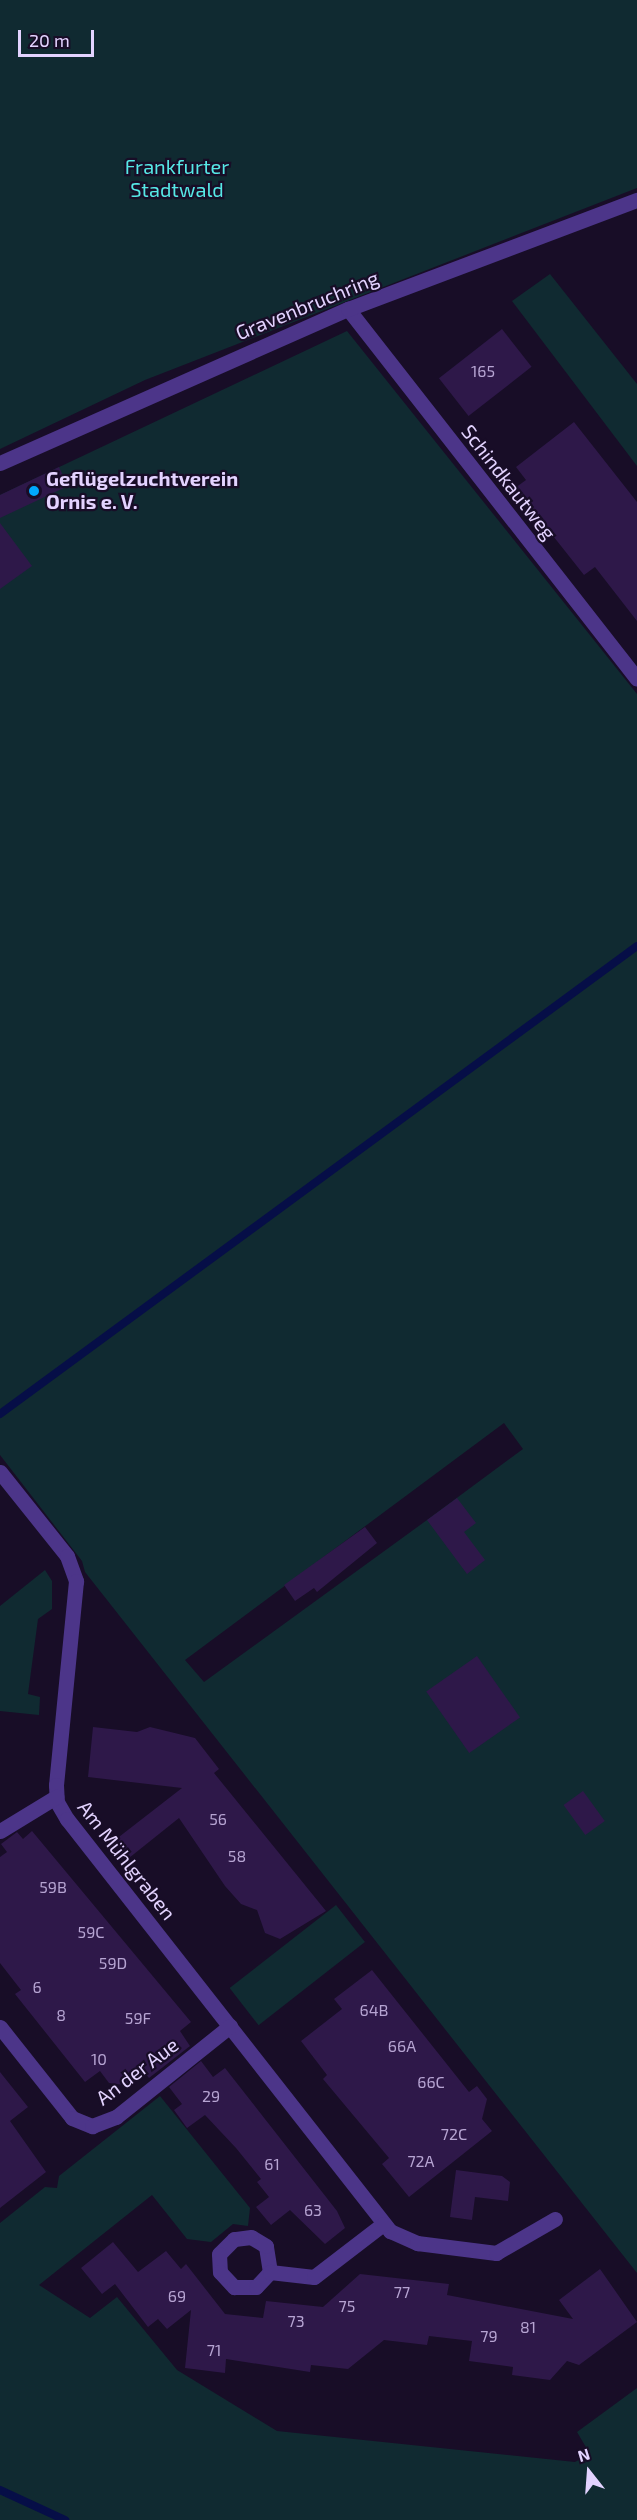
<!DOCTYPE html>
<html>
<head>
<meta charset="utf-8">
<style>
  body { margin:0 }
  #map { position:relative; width:637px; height:2520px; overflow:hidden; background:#180d27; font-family:"Exo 2",sans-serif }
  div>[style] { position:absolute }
  .green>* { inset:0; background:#102a31; transform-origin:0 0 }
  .stream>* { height:8px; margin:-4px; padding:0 4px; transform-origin:4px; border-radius:4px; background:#060e47 }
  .building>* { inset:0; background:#2e1849; transform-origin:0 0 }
  .minor>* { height:15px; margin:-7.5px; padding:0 7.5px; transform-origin:7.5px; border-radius:7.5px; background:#4c3589 }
  .tertiary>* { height:15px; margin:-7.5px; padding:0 7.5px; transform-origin:7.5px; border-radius:7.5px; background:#4c3589 }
  .dots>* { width:16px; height:16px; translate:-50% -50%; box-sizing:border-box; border:3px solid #180d27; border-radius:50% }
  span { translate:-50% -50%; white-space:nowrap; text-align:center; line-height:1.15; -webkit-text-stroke:4.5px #180d27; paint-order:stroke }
  .number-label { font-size:16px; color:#b6a4d2 }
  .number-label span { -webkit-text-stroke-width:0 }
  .park-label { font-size:20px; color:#56e8e6 }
  .street-label { font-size:20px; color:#e3d3ff }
  .poi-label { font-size:20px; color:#e3d3ff; font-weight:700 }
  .left { translate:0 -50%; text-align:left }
  .north { position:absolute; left:559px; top:2442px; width:60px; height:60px; -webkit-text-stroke:4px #180d27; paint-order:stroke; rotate:343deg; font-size:16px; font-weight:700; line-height:24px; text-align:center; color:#e3d3ff }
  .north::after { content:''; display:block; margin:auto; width:21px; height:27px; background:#e3d3ff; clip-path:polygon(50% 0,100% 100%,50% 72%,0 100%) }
  .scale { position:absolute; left:18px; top:30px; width:76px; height:27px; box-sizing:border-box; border:3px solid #e3d3ff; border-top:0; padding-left:8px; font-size:18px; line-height:21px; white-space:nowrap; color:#e3d3ff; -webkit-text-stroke:4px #180d27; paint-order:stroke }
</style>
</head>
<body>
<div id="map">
  <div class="green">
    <div style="clip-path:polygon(0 0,637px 0,637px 188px,145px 380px,0 449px)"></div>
    <div style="clip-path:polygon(550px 274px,637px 384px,637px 466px,512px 301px)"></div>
    <div style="clip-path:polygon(evenodd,347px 331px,637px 694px,637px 2273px,85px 1572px,82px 1561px,0 1455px,0 495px,347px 331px,504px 1423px,523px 1449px,427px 1520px,204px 1682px,185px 1660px,504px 1423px)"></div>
    <div style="clip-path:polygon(45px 1570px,52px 1581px,52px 1609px,38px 1619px,28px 1694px,40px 1697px,39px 1715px,0 1711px,0 1606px)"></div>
    <div style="left:336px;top:1905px;width:47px;height:135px;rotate:52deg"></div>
    <div style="clip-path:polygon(160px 2096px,250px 2208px,248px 2226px,233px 2224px,211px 2242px,187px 2239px,152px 2195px,39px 2285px,90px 2318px,117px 2297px,177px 2370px,277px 2431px,575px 2462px,590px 2454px,577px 2432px,637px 2388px,637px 2520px,0 2520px,0 2223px,45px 2187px,57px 2188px,59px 2176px)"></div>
  </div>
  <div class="stream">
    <div style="left:0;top:1414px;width:790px;rotate:-36.3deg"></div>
    <div style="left:0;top:2490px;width:72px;rotate:24.8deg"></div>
  </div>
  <div class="building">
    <div style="left:502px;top:329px;width:48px;height:80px;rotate:52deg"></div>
    <div style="clip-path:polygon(574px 422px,637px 502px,637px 621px,595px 567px,584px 575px,515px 488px,526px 480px,516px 467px)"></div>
    <div style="clip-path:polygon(59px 467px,68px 486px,0 518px,0 495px)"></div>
    <div style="clip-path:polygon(0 523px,32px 566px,0 589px)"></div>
    <div style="clip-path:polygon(457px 1498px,476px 1523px,464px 1532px,485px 1560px,467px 1574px,427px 1520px)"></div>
    <div style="clip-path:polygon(365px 1527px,377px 1543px,317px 1592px,314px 1588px,295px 1601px,284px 1585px)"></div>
    <div style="left:477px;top:1656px;width:75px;height:62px;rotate:55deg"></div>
    <div style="clip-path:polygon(93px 1727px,137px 1732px,150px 1727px,195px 1738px,219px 1769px,214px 1773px,326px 1911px,280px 1939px,265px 1933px,257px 1910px,241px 1904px,225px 1886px,179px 1818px,129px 1858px,115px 1840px,182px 1788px,88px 1777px)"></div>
    <div style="left:583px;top:1791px;width:37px;height:24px;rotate:54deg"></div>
    <div style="clip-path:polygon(32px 1831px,191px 2022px,180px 2031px,190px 2046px,149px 2078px,145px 2073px,124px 2085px,109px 2083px,100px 2071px,85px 2082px,15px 1994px,21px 1990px,0 1963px,0 1857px,7px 1852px,1px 1844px,17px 1832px,23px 1839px)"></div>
    <div style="clip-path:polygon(372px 1970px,469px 2092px,477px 2086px,487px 2099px,482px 2119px,492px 2131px,409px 2197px,382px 2164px,389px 2158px,323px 2079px,327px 2075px,301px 2041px,342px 2009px,334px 1999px)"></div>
    <div style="clip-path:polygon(201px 2061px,213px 2077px,225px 2068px,337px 2211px,345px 2228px,325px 2244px,290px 2210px,271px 2225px,256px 2207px,269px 2197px,257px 2182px,261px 2179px,236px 2148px,205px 2115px,187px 2128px,174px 2110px,182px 2104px,169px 2087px)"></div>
    <div style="clip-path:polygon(0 2072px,28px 2107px,10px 2121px,46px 2172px,0 2208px)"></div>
    <div style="clip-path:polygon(456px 2170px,502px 2176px,510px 2182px,508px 2201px,475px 2197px,472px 2220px,450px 2217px)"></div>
    <div style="clip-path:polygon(113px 2242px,138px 2272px,166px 2251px,181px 2269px,186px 2264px,225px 2314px,263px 2318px,266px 2301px,323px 2307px,360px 2274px,449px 2284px,447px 2295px,573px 2319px,559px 2300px,600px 2269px,637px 2322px,579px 2365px,567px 2361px,550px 2380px,512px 2375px,513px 2367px,469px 2361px,472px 2341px,429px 2336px,427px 2345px,384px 2340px,348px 2369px,311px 2365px,310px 2372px,226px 2359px,225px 2373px,185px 2368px,191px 2310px,167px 2329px,158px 2319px,148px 2327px,115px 2284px,102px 2294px,81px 2268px)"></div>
  </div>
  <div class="minor">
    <div style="left:348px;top:309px;width:469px;rotate:52deg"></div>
    <div style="left:0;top:1472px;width:107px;rotate:51.4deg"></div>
    <div style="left:67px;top:1556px;width:27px;rotate:70deg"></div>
    <div style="left:76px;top:1581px;width:205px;rotate:95.6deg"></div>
    <div style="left:56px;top:1785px;width:17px;rotate:87deg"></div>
    <div style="left:57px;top:1802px;width:20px;rotate:60deg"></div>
    <div style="left:67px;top:1819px;width:524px;rotate:51.9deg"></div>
    <div style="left:390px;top:2231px;width:30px;rotate:24deg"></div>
    <div style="left:417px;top:2243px;width:80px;rotate:7.2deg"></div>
    <div style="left:496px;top:2253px;width:68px;rotate:-30deg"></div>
    <div style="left:0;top:1831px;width:66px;rotate:-31.3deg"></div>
    <div style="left:0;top:2027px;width:116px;rotate:51.6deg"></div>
    <div style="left:72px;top:2118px;width:22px;rotate:22deg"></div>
    <div style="left:92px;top:2126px;width:26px;rotate:-21deg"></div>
    <div style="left:116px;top:2117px;width:146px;rotate:-38.6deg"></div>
    <div style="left:270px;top:2272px;width:26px;rotate:-99deg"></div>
    <div style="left:266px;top:2246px;width:17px;rotate:-149deg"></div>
    <div style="left:251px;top:2237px;width:17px;rotate:173deg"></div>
    <div style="left:234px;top:2239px;width:21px;rotate:135deg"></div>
    <div style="left:219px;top:2254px;width:18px;rotate:87deg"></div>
    <div style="left:220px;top:2272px;width:21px;rotate:47deg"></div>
    <div style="left:234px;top:2287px;width:22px"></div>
    <div style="left:256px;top:2287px;width:21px;rotate:-47deg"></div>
    <div style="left:270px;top:2272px;width:44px;rotate:6.5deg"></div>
    <div style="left:314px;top:2277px;width:87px;rotate:-37.5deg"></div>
  </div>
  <div class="tertiary">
    <div style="left:0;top:463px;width:381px;rotate:-23.9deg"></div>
    <div style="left:348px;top:309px;width:309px;rotate:-20.7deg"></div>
  </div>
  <div class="dots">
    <div style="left:34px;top:491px;background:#00a8fe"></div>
  </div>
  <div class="number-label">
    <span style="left:483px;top:371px">165</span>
    <span style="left:218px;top:1819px">56</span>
    <span style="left:237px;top:1856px">58</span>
    <span style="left:53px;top:1887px">59B</span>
    <span style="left:91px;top:1932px">59C</span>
    <span style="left:113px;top:1963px">59D</span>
    <span style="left:37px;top:1987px">6</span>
    <span style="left:374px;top:2010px">64B</span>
    <span style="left:61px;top:2015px">8</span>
    <span style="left:138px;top:2018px">59F</span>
    <span style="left:402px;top:2046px">66A</span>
    <span style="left:99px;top:2059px">10</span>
    <span style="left:431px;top:2082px">66C</span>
    <span style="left:211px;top:2096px">29</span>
    <span style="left:454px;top:2134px">72C</span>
    <span style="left:421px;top:2161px">72A</span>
    <span style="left:272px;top:2164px">61</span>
    <span style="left:313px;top:2210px">63</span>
    <span style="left:402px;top:2292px">77</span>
    <span style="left:177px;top:2296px">69</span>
    <span style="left:347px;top:2306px">75</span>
    <span style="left:296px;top:2321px">73</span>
    <span style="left:528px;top:2327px">81</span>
    <span style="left:489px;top:2336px">79</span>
    <span style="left:214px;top:2350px">71</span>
  </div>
  <div class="park-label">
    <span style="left:177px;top:178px">Frankfurter<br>Stadtwald</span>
  </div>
  <div class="street-label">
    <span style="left:307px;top:305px;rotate:-22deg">Gravenbruchring</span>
    <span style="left:509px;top:482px;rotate:52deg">Schindkautweg</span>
    <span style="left:127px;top:1860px;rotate:52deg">Am Mühlgraben</span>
    <span style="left:137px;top:2071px;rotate:-37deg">An der Aue</span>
  </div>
  <div class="poi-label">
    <span class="left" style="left:46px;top:490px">Geflügelzuchtverein<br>Ornis e. V.</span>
  </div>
  <div class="north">N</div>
  <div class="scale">20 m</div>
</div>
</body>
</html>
